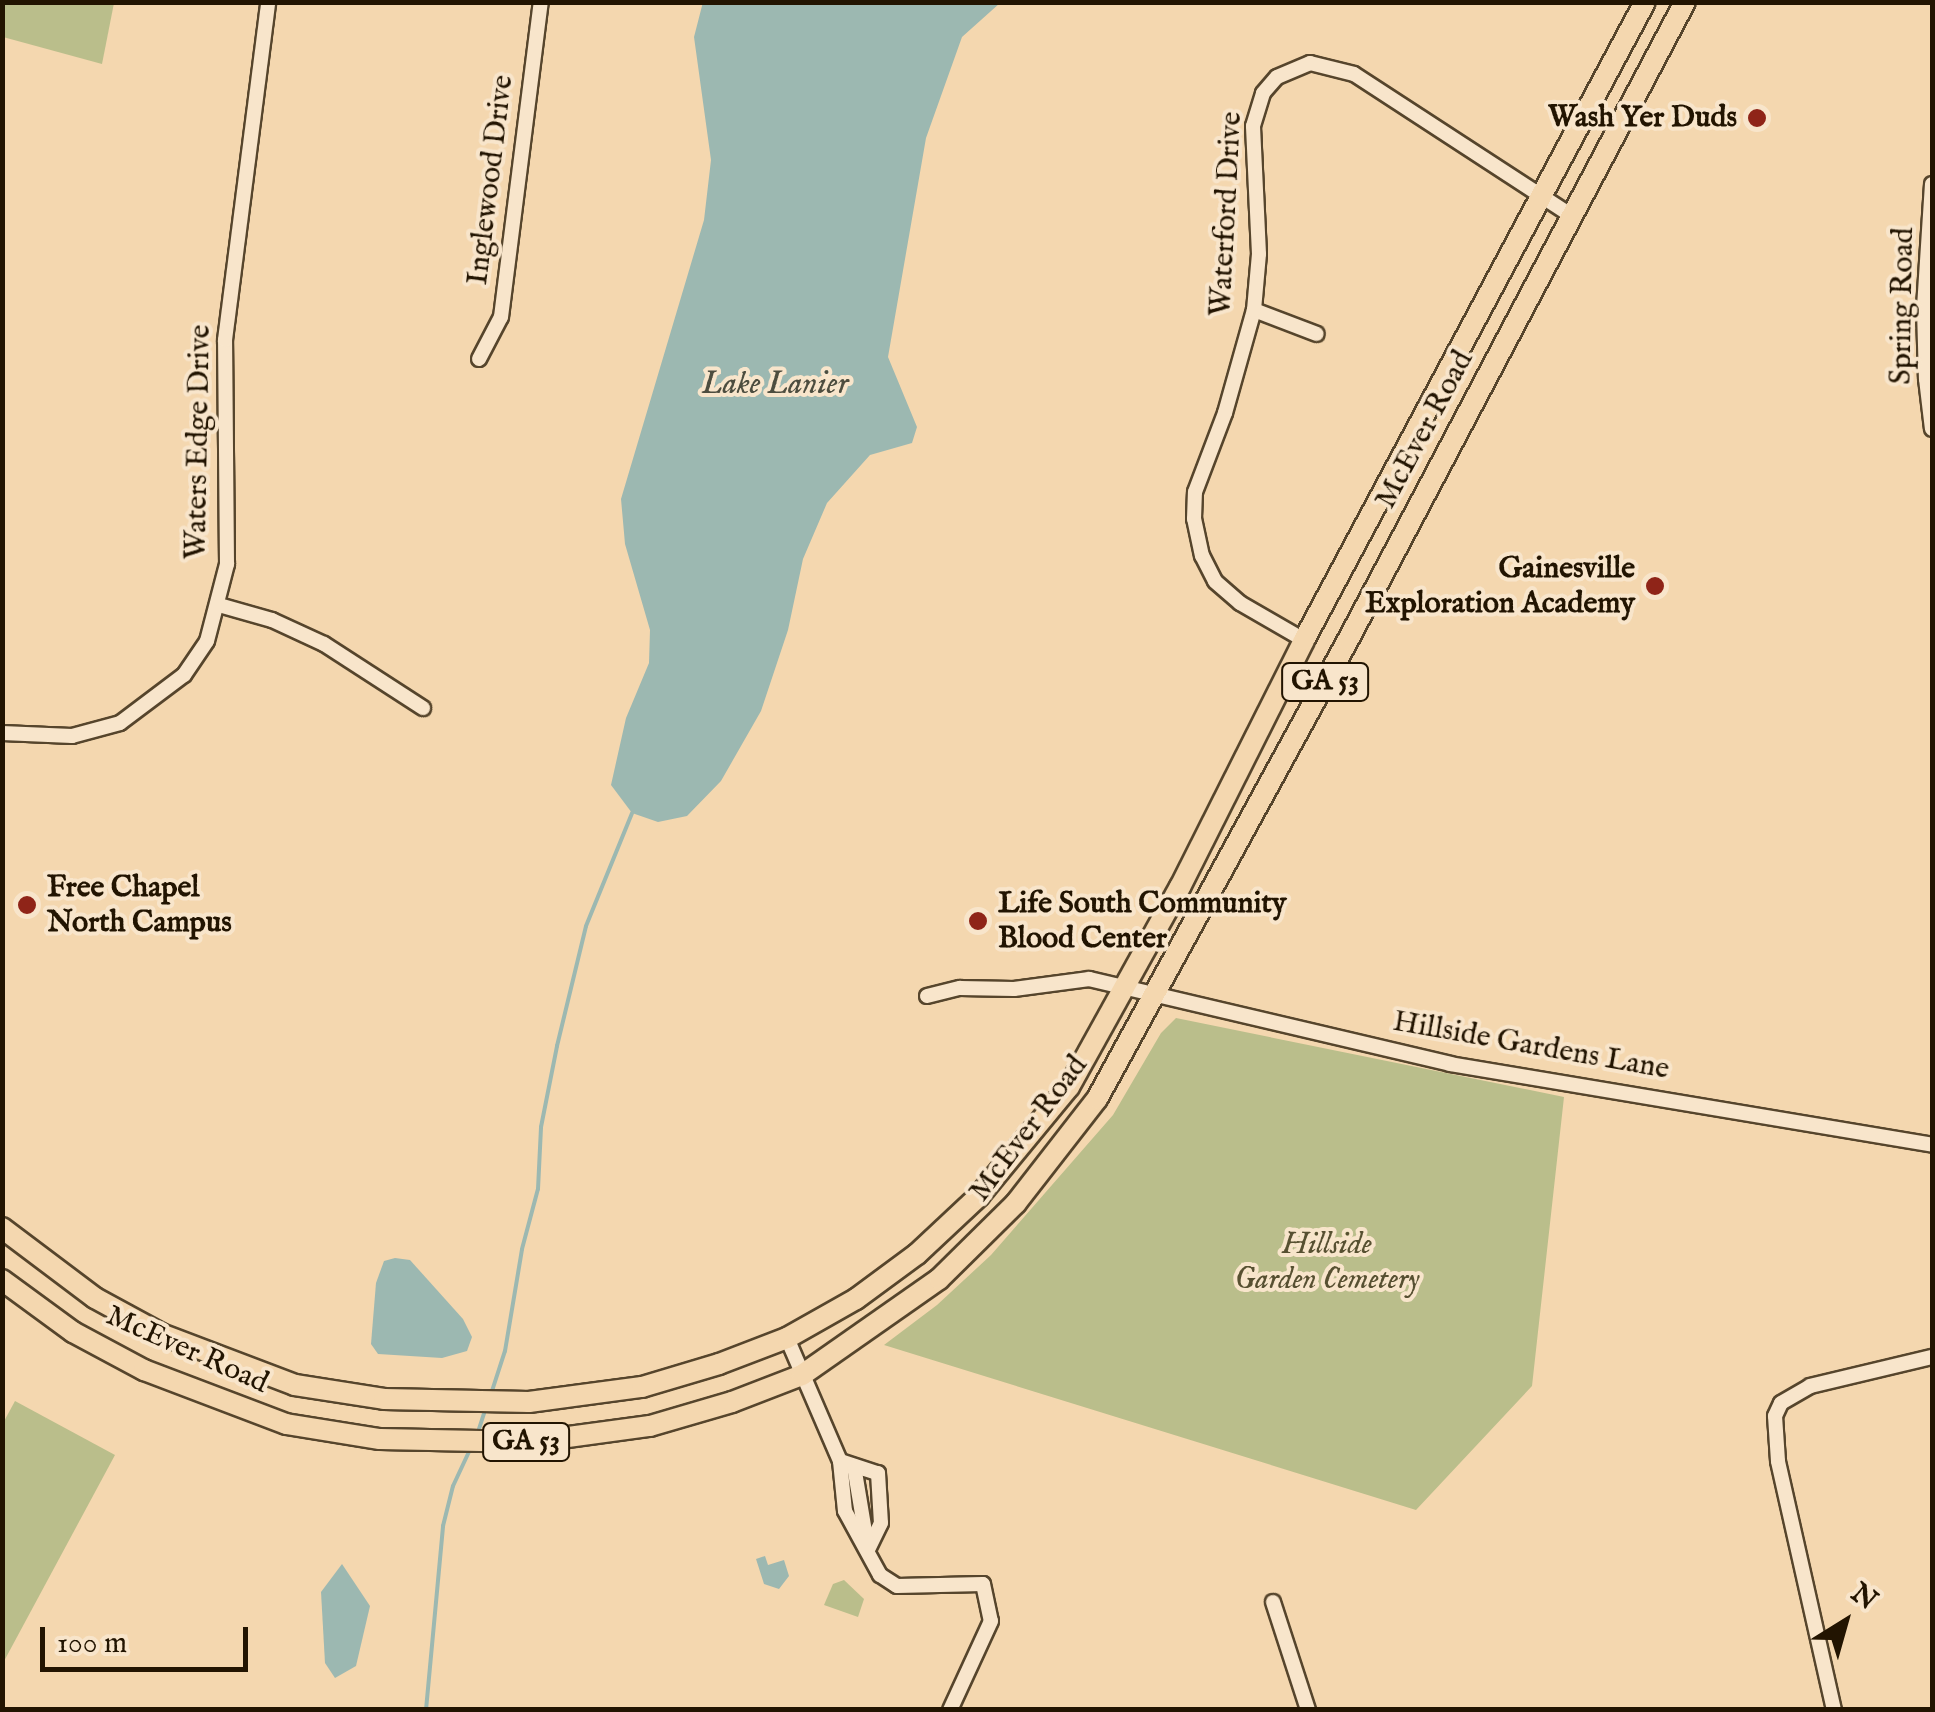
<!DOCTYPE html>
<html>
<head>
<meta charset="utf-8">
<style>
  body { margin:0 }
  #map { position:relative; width:1935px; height:1712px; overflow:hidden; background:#f4d7af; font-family:"IM FELL English",serif }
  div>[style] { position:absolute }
  .green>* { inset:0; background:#babe8b }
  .water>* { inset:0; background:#9cb8b1 }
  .stream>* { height:4px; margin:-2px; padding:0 2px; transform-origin:2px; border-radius:2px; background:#9cb8b1 }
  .roads { filter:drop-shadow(2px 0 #56452c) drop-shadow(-2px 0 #56452c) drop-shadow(0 2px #56452c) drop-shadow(0 -2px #56452c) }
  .street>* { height:14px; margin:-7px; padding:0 7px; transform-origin:7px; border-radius:7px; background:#f8e5cb }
  .primary>* { height:20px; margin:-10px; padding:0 10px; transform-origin:10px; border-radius:10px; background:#f4d7af }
  .dots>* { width:28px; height:28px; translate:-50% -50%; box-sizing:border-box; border:5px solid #f8e5cb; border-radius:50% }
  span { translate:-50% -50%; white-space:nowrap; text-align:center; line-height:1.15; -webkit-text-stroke:8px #f8e5cb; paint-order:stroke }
  .shield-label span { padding:2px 8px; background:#f8e5cb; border:2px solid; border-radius:8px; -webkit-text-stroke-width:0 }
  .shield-label { font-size:28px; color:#221401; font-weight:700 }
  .poi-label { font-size:30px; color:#221401; font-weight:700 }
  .right { translate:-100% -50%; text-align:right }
  .left { translate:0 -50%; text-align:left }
  .street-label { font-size:30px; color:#221401 }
  .park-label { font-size:30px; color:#575031; font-style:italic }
  .water-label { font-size:32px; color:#4d4d3f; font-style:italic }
  .frame { position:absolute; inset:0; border:5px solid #221401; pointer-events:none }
  .north { position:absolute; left:1795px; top:1572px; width:100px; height:100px; -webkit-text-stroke:8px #f8e5cb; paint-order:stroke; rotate:37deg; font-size:28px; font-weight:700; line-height:40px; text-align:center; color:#221401 }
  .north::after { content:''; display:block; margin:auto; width:35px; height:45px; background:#221401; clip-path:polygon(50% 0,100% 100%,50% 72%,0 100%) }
  .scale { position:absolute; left:40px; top:1627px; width:208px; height:45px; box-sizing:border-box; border:5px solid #221401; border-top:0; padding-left:12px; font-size:30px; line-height:35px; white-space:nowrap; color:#221401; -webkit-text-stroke:8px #f8e5cb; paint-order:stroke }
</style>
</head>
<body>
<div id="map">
  <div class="green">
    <div style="clip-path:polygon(2px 3px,114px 3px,102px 64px,3px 37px)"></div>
    <div style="clip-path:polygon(1176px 1018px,1564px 1097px,1532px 1386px,1416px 1510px,884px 1345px,937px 1305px,991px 1255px,1113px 1115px,1161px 1033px)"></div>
    <div style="clip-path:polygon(15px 1401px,115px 1455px,3px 1663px,2px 1425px)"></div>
    <div style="clip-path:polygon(844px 1580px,864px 1599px,858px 1617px,824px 1605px,833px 1584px)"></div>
  </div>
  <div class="water">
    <div style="clip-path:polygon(703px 2px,1000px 3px,962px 37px,926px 138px,888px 357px,917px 427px,912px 443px,870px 455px,827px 503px,803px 559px,788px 630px,761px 711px,721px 781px,687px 816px,658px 822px,632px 813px,611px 785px,626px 718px,649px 663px,650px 630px,625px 544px,621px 499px,704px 220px,711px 160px,694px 37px)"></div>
    <div style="clip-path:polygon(395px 1258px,410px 1260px,463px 1319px,472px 1337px,467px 1351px,442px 1358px,378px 1354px,371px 1344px,376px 1283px,384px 1261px)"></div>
    <div style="clip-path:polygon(765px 1556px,768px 1565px,784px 1560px,789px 1576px,779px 1589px,764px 1584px,756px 1559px)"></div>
    <div style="clip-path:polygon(342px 1564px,370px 1606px,356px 1666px,335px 1678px,325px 1663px,321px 1592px)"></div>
  </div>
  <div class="stream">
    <div style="left:491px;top:1394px;width:45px;rotate:-72deg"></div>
    <div style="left:505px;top:1351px;width:103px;rotate:-80.5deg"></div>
    <div style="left:522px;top:1249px;width:62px;rotate:-75.1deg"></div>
    <div style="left:538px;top:1189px;width:62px;rotate:-87.2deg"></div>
    <div style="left:541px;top:1127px;width:83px;rotate:-78.8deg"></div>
    <div style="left:557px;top:1046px;width:123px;rotate:-76.4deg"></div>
    <div style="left:586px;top:926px;width:122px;rotate:-67.8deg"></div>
    <div style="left:478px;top:1432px;width:25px;rotate:-72deg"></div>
    <div style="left:426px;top:1710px;width:185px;rotate:-84.7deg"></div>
    <div style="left:443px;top:1526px;width:41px;rotate:-76deg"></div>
    <div style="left:453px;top:1486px;width:40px;rotate:-65deg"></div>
  </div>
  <div class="roads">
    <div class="street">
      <div style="left:1932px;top:184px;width:125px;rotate:93.7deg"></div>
      <div style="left:1924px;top:309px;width:70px;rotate:88.4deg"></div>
      <div style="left:1926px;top:379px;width:50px;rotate:83.2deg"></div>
      <div style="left:1254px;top:310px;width:67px;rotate:20.9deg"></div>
      <div style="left:479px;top:359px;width:47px;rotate:-62.4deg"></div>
      <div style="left:501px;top:317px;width:318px;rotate:-82.8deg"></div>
      <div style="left:219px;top:605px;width:55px;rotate:15.8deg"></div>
      <div style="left:272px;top:620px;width:57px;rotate:24.8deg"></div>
      <div style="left:324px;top:644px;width:118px;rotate:32.9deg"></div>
      <div style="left:1304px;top:640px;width:74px;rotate:-150deg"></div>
      <div style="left:1240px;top:603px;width:33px;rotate:-139deg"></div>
      <div style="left:1215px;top:581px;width:28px;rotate:-117deg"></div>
      <div style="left:1202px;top:556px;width:38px;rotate:-102deg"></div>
      <div style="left:1194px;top:519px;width:27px;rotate:-88deg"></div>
      <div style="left:1195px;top:492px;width:85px;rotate:-69.2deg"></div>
      <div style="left:1225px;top:413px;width:107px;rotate:-74.3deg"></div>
      <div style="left:1254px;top:310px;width:56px;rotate:-84.9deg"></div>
      <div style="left:1259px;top:254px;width:128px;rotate:-92.7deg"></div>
      <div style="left:1253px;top:126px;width:34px;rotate:-73deg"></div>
      <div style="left:1263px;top:93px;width:21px;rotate:-49deg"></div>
      <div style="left:1277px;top:77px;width:36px;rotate:-23deg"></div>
      <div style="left:1310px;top:63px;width:45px;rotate:14deg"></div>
      <div style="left:1354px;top:74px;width:260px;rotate:33.1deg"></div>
      <div style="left:2px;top:733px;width:70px;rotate:2.5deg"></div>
      <div style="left:72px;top:736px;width:50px;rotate:-15.2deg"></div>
      <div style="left:120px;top:723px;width:80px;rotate:-36.9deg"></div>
      <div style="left:184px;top:675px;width:41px;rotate:-55.9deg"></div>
      <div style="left:207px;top:641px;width:80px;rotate:-75.4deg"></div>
      <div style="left:227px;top:564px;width:224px;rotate:-90.5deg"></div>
      <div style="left:225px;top:340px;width:341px;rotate:-82.7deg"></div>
      <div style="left:927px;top:996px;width:34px;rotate:-14deg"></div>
      <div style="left:960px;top:988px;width:54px;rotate:1.1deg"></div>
      <div style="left:1014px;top:989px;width:76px;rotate:-7.6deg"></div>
      <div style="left:1089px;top:979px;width:371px;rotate:13.2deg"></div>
      <div style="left:1450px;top:1064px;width:489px;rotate:9.5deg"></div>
      <div style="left:787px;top:1338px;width:134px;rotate:66.7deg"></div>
      <div style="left:840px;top:1461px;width:50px;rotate:84.3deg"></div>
      <div style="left:845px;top:1511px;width:73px;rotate:61.3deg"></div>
      <div style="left:880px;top:1575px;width:20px;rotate:33deg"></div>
      <div style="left:897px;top:1586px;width:86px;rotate:-1.3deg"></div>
      <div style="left:983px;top:1584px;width:38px;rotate:78deg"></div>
      <div style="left:991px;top:1621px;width:98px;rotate:114.7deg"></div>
      <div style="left:840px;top:1461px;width:40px;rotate:18deg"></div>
      <div style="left:878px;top:1473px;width:50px;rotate:86.6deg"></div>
      <div style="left:881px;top:1523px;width:30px;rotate:116deg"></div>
      <div style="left:854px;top:1466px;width:79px;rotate:80.5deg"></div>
      <div style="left:1273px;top:1602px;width:114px;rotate:72deg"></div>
      <div style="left:1834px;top:1710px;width:255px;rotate:-102.7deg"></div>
      <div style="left:1778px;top:1461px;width:45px;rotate:-93.8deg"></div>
      <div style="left:1775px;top:1416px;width:14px;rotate:-65deg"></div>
      <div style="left:1781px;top:1403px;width:34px;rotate:-30deg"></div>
      <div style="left:1810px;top:1386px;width:125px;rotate:-13.4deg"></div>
    </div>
    <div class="primary">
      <div style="left:2px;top:1228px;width:116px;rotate:37deg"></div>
      <div style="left:95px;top:1298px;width:75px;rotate:28.6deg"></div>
      <div style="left:161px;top:1334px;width:143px;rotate:20.8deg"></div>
      <div style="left:295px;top:1385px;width:90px;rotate:8.9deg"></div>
      <div style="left:384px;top:1399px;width:145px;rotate:1.2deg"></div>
      <div style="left:529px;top:1402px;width:114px;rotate:-7.6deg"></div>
      <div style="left:642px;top:1387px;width:80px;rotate:-16.6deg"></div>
      <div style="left:719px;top:1364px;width:73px;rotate:-20.9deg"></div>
      <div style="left:787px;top:1338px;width:79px;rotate:-29.5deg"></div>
      <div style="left:856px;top:1299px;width:76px;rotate:-36.4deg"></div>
      <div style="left:917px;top:1254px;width:85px;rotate:-43.1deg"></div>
      <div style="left:979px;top:1196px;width:141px;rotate:-50.5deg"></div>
      <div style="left:1069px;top:1087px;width:229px;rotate:-61deg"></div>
      <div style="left:1180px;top:887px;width:276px;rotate:-63.3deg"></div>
      <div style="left:1304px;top:640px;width:723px;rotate:-61.88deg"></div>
      <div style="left:2px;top:1280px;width:88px;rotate:36.2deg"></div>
      <div style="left:73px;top:1332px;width:81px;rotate:28.2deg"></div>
      <div style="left:144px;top:1370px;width:152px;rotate:20.8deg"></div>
      <div style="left:286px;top:1424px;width:95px;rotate:9.1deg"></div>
      <div style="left:380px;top:1439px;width:151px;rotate:1.1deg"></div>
      <div style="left:531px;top:1442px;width:120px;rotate:-7.7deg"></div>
      <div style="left:650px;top:1426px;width:85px;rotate:-16.3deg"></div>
      <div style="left:732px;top:1402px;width:75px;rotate:-21.1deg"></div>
      <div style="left:802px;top:1375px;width:167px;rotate:-35deg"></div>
      <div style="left:939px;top:1279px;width:108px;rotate:-44.6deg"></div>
      <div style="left:1016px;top:1203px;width:132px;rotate:-52.1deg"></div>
      <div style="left:1097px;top:1099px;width:523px;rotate:-61.33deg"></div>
      <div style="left:1348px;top:640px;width:722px;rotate:-62.16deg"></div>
    </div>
  </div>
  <div class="dots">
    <div style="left:1757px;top:118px;background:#8f2418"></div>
    <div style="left:1655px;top:586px;background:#8f2418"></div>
    <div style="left:27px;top:905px;background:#8f2418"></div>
    <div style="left:978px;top:921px;background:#8f2418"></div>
  </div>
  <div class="shield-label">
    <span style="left:1325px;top:682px">GA 53</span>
    <span style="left:526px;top:1442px">GA 53</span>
  </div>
  <div class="poi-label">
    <span class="right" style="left:1737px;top:118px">Wash Yer Duds</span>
    <span class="right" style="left:1635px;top:586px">Gainesville<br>Exploration Academy</span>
    <span class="left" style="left:47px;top:905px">Free Chapel<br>North Campus</span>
    <span class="left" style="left:998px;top:921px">Life South Community<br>Blood Center</span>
  </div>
  <div class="street-label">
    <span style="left:491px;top:180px;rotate:-83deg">Inglewood Drive</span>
    <span style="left:1227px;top:214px;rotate:-87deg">Waterford Drive</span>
    <span style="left:1903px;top:306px;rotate:-89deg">Spring Road</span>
    <span style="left:1425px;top:430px;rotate:-62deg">McEver Road</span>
    <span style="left:199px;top:442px;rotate:-89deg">Waters Edge Drive</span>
    <span style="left:1531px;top:1046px;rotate:10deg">Hillside Gardens Lane</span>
    <span style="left:1029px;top:1129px;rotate:-53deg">McEver Road</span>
    <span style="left:187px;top:1350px;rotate:24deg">McEver Road</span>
  </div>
  <div class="park-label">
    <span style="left:1327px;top:1262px">Hillside<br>Garden Cemetery</span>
  </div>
  <div class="water-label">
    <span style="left:775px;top:385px">Lake Lanier</span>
  </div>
  <div class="frame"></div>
  <div class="north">N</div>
  <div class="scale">100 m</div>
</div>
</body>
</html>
